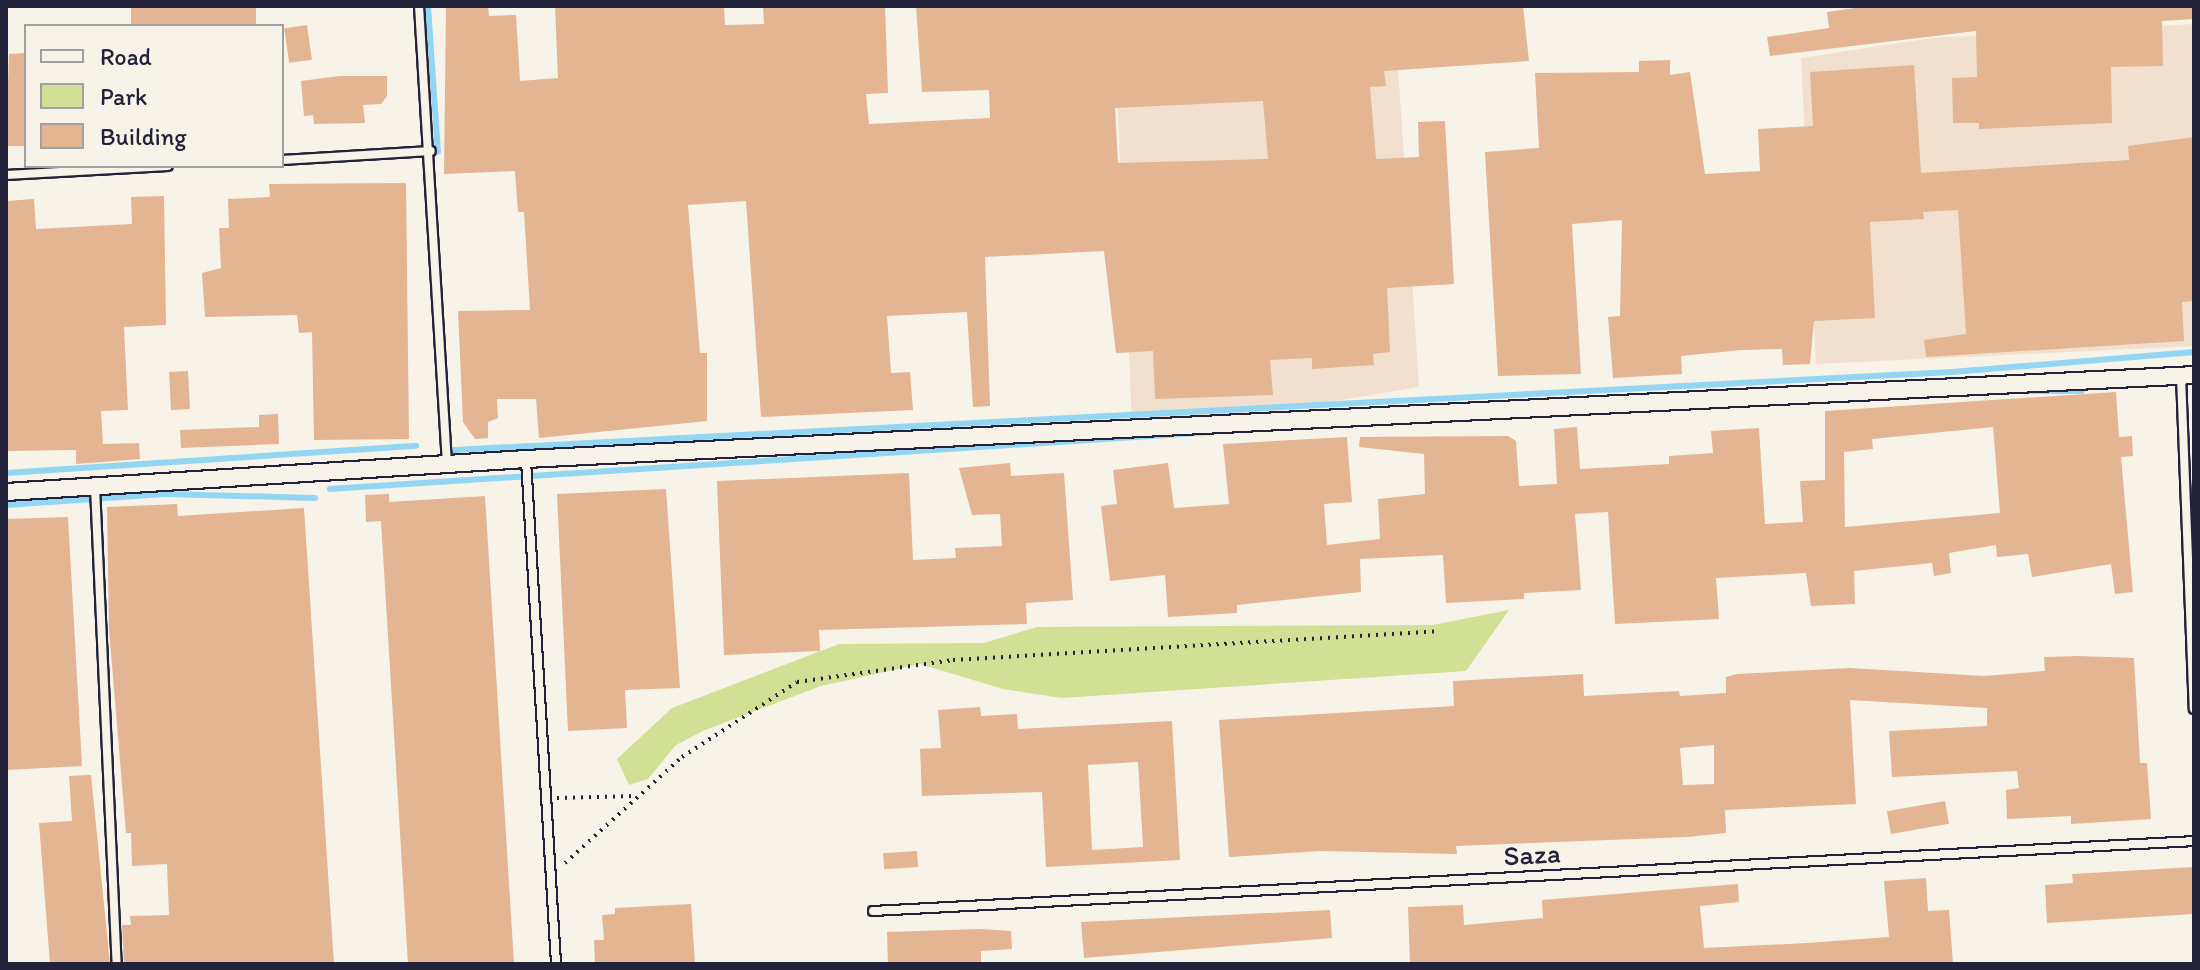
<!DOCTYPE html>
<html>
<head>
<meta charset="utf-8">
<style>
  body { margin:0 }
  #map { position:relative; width:2200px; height:970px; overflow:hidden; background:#f7f3e8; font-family:Itim,sans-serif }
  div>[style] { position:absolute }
  .built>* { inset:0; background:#f1e0ce }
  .green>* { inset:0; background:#d1e094 }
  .stream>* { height:6px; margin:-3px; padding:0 3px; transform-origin:3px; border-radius:3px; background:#92d6f4 }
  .building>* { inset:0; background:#e3b593; transform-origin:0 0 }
  .path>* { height:4px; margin-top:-2px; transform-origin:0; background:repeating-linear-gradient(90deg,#22223b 0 2px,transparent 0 8px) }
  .roads { filter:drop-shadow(2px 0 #22223b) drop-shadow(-2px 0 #22223b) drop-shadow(0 2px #22223b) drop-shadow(0 -2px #22223b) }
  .lane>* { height:8px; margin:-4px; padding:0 4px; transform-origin:4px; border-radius:4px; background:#f7f3e8 }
  .street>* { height:16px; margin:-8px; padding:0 8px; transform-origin:8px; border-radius:8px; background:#f7f3e8 }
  span { translate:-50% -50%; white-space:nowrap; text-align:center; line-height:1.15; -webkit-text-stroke:7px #f7f3e8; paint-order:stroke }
  .street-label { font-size:28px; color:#22223b }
  .frame { position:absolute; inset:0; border:8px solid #22223b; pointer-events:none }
  .legend { position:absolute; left:24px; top:24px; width:260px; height:144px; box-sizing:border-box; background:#f7f3e8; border:2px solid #a29fa3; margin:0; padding:10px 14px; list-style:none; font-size:24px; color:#22223b }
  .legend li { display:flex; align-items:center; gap:16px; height:40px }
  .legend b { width:40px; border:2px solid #a29fa3 }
</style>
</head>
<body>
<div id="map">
  <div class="built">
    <div style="clip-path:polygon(1113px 6px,1394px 6px,1419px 387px,1282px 410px,1132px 422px)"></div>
    <div style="clip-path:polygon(2194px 24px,2194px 346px,1816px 364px,1801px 58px,1932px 38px)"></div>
  </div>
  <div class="green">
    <div style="clip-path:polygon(1509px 610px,1466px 671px,1061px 698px,1003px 689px,920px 664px,821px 686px,705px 730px,676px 745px,648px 779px,629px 785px,617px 759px,672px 708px,839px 644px,984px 643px,1037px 627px,1433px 625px)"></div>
  </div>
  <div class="stream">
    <div style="left:428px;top:6px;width:146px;rotate:86.1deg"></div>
    <div style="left:2026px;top:391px;width:56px"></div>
    <div style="left:454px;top:450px;width:1500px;rotate:-2.98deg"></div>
    <div style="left:1952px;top:372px;width:243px;rotate:-4.7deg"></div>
    <div style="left:6px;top:473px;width:411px;rotate:-3.8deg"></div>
    <div style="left:330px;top:489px;width:884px;rotate:-3.7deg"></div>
    <div style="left:6px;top:505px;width:159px;rotate:-4deg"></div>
    <div style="left:165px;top:494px;width:150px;rotate:1.5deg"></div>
  </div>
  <div class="building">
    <div style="left:131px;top:6px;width:125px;height:20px"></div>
    <div style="clip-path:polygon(evenodd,446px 6px,488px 6px,489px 16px,516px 15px,520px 81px,558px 78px,555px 6px,724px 6px,725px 25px,764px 24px,763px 6px,885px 6px,888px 93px,866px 94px,869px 124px,990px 118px,989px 90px,922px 92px,916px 6px,1523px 6px,1529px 61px,1384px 71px,1386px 86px,1370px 87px,1376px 159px,1419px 157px,1418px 122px,1445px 121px,1454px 284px,1387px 288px,1390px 352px,1373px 354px,1374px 365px,1312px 369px,1312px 358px,1270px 360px,1273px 395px,1155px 399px,1153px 351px,1116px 353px,1104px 251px,985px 257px,990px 406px,973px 407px,967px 312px,887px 316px,891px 373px,910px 372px,913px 410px,761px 417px,746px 201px,688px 205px,700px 353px,707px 353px,707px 421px,539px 438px,536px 399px,497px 399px,498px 418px,488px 422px,488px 438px,475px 439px,463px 422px,458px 311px,530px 310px,524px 212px,518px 212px,515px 171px,444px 174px,446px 6px,1263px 101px,1268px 159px,1118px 163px,1115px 108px,1263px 101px)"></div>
    <div style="clip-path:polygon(1869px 6px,2194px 6px,2194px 19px,2162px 21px,2163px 66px,2111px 67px,2112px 123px,1979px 129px,1979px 123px,1953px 123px,1952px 78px,1977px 77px,1976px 31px,1770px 56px,1767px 37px,1829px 28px,1827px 12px)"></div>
    <div style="left:307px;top:25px;width:35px;height:23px;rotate:82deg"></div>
    <div style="clip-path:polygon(26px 53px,26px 146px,6px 146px,9px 54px)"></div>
    <div style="clip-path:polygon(1670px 60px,1670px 75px,1690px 72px,1705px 174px,1760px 171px,1758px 129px,1813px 126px,1810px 72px,1914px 65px,1921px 173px,2129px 160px,2128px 146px,2194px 137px,2194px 301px,2182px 302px,2184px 341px,1926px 357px,1924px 340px,1966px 334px,1958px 210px,1923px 212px,1924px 219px,1870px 222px,1875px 318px,1814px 321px,1810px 364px,1783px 365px,1782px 349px,1742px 350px,1681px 356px,1682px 374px,1613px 378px,1608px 317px,1620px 316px,1622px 220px,1572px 224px,1581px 374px,1498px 376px,1485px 152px,1539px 148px,1535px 73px,1639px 72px,1639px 61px)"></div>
    <div style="clip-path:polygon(340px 76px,387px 76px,387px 96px,381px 104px,363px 105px,365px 123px,314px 124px,313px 115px,304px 116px,301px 81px)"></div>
    <div style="clip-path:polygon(406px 183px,409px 439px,314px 440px,312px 332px,299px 333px,297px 315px,205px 317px,202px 273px,221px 268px,219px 228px,229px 228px,228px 199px,270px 197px,269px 184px)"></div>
    <div style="clip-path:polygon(164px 196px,166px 325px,124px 327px,128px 410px,101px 411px,103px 444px,139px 443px,140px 459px,76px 464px,76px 450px,7px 451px,6px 201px,34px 199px,36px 229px,132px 224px,131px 197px)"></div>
    <div style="left:188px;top:371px;width:38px;height:19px;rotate:87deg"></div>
    <div style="clip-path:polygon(evenodd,2116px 392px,2119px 437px,2132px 436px,2133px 456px,2121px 457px,2133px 592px,2115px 594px,2111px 564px,2032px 577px,2028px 554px,1997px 557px,1996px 545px,1949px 553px,1951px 573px,1934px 576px,1932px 563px,1854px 571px,1855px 604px,1811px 606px,1806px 573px,1716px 578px,1719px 619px,1615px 624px,1608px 512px,1575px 514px,1581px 590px,1524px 593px,1524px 599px,1446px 603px,1443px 555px,1360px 559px,1361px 592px,1237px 605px,1237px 613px,1168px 617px,1165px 575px,1110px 581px,1101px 506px,1117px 504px,1113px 470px,1168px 463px,1174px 508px,1229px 504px,1223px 444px,1347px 437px,1352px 502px,1324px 504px,1327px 545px,1380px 539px,1378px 499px,1425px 494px,1424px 454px,1359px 447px,1360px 437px,1508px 436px,1516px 441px,1519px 486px,1557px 484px,1554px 429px,1577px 427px,1580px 469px,1669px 464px,1669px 456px,1713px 453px,1711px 431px,1759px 428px,1765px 524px,1803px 522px,1800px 481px,1825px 480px,1825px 411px,2116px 392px,1993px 427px,2000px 513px,1845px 527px,1844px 452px,1873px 449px,1872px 439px,1993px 427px)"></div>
    <div style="clip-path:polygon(278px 414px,279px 444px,181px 448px,180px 430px,259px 427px,259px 415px)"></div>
    <div style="clip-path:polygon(1010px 463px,1011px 476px,1064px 473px,1073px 600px,1026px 603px,1027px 624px,819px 630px,820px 651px,724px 655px,717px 481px,909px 473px,913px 560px,956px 558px,955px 548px,1002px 546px,1000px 514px,972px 515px,959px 468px)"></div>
    <div style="clip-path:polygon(666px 489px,680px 688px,625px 690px,627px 728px,568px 731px,557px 494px)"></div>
    <div style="clip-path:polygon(389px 494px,389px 502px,485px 496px,514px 964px,408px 964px,381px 521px,366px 522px,365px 495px)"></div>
    <div style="clip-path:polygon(177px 504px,178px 516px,304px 508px,334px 964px,124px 964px,122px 925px,131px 925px,130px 916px,169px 915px,167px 864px,132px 866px,131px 833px,126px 833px,109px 629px,107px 507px)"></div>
    <div style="clip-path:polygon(68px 517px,82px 766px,6px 770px,6px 519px)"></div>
    <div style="clip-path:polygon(evenodd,2078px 656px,2134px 658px,2140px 763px,2147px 763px,2151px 819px,2071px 824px,2071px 816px,2007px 819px,2006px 790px,2019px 788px,2017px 771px,1892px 777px,1889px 731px,1987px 726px,1987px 708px,1850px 700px,1856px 804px,1725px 810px,1726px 833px,1687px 837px,1456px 846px,1457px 854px,1320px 851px,1229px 857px,1219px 720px,1454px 706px,1453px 681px,1583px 674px,1584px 696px,1679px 691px,1680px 696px,1726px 693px,1726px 677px,1737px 674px,1850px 668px,1984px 676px,2045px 671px,2044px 657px,2078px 656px,1714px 745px,1714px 784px,1683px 785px,1680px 748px,1714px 745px)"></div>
    <div style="clip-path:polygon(evenodd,980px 707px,981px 716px,1017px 714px,1018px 729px,1172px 721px,1180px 860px,1046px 867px,1042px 792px,922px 796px,920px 749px,941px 748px,938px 710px,980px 707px,1138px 762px,1143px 847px,1092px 850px,1088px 765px,1138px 762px)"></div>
    <div style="clip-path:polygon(91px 775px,110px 964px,50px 964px,39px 823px,72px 821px,69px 776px)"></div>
    <div style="left:1945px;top:801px;width:23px;height:59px;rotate:80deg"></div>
    <div style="left:917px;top:851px;width:16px;height:34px;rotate:86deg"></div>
    <div style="clip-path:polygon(2194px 867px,2194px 914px,2047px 923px,2045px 885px,2073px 883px,2072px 874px)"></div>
    <div style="clip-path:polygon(1926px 878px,1928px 911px,1949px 910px,1953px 964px,1410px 964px,1408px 907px,1463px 905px,1464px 925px,1543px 918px,1542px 900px,1738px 884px,1739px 902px,1700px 906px,1704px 948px,1807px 943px,1889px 937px,1884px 881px)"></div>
    <div style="clip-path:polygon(691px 904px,695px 964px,595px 964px,594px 940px,604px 940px,602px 915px,615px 914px,615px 908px)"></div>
    <div style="clip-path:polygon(1330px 910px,1332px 938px,1084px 958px,1081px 922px)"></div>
    <div style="clip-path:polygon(980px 929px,1011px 931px,1012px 949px,981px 951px,981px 964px,888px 964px,887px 932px)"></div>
  </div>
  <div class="path">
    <div style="left:557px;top:798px;width:79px;rotate:-1.5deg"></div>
    <div style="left:565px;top:863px;width:158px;rotate:-42.2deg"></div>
    <div style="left:682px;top:757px;width:137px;rotate:-33.1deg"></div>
    <div style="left:797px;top:682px;width:158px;rotate:-8deg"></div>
    <div style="left:953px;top:660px;width:486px;rotate:-3.4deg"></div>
  </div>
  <div class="roads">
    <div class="lane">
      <div style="left:419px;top:6px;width:458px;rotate:86.5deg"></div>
      <div style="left:282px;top:160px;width:149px;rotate:-3.5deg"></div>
      <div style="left:6px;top:175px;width:162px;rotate:-3.2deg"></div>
      <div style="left:2181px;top:376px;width:333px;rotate:87.8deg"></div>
      <div style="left:526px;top:460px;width:505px;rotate:86.59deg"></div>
      <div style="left:95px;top:487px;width:478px;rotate:87.4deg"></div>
      <div style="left:873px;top:911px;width:1323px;rotate:-3.03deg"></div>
    </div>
    <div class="street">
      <div style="left:6px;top:492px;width:521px;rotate:-3.63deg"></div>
      <div style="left:526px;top:459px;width:1670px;rotate:-2.88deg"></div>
    </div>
  </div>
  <div class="street-label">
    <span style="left:1532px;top:854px;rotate:-3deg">Saza</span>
  </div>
  <div class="frame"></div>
  <ul class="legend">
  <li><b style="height:10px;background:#f7f3e8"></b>Road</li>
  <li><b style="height:22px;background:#d1e094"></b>Park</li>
  <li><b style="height:22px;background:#e3b593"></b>Building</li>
  </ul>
</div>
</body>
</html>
